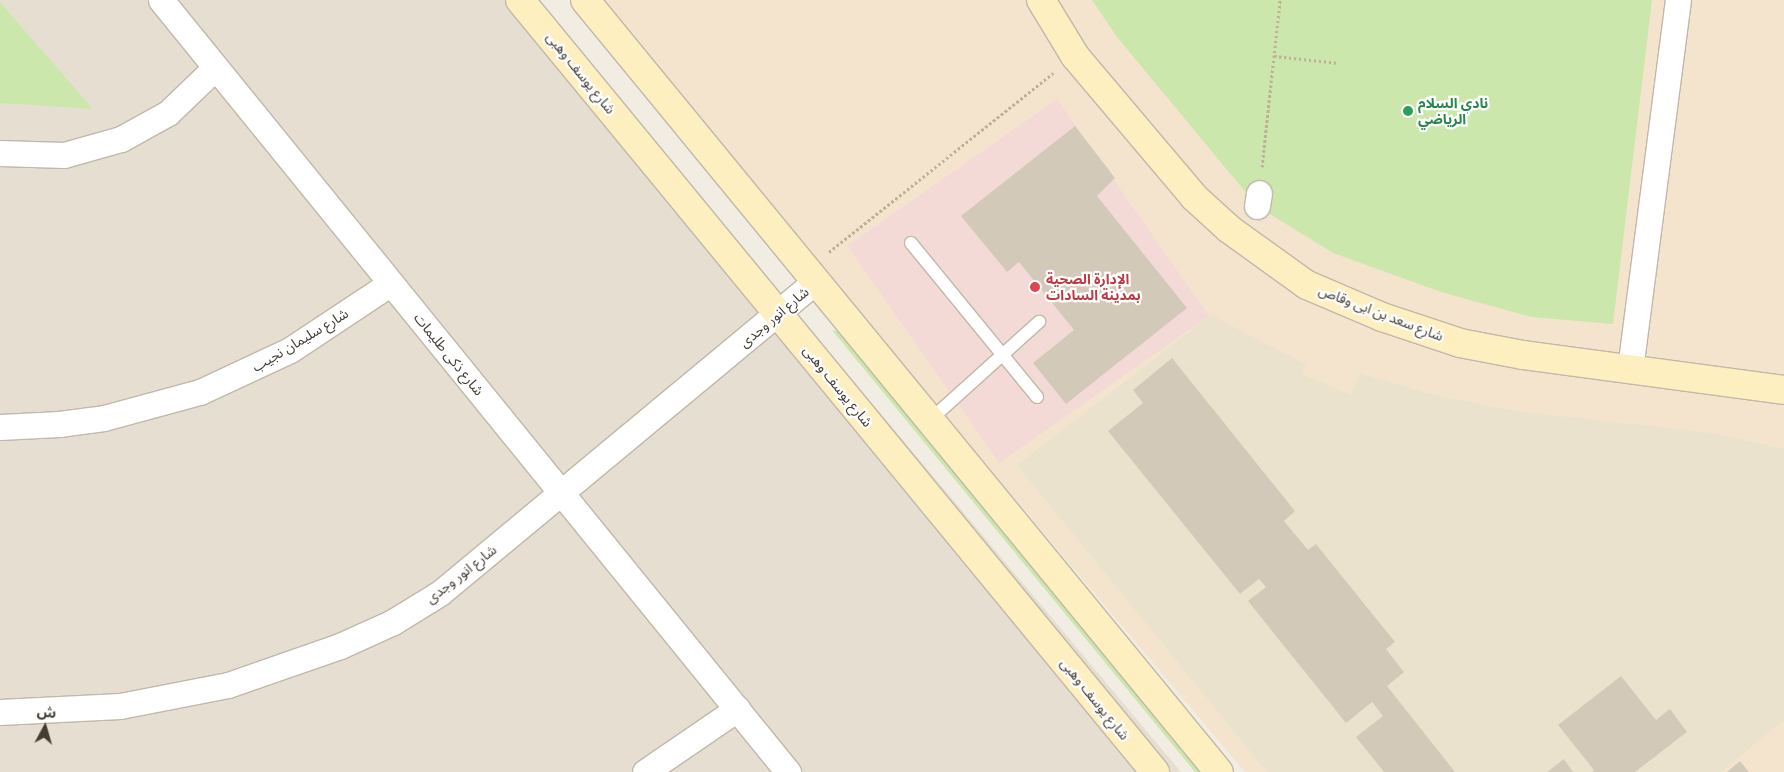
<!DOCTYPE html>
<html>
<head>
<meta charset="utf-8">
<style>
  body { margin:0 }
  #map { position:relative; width:1784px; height:772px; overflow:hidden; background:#f2ede3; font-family:"Roboto Condensed","Noto Sans Arabic",sans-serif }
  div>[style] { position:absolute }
  .residential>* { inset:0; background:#e6dfd1 }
  .commercial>* { inset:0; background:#f4e4ce }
  .education>* { inset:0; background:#ebe2cd }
  .medical>* { inset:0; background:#f3dad6; transform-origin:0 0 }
  .green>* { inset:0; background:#cce7ab }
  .building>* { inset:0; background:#d3c9b9 }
  .path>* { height:3px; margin-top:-1.5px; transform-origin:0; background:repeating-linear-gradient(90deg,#bfb097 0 2.5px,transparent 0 5px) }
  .roads { filter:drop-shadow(1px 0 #c0b8a9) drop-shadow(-1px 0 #c0b8a9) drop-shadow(0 1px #c0b8a9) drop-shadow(0 -1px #c0b8a9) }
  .lane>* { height:12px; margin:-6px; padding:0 6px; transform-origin:6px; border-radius:6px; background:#fff }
  .street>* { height:25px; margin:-12.5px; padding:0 12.5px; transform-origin:12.5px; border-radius:12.5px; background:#fff }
  .secondary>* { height:28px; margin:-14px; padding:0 14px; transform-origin:14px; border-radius:14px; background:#feefc1 }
  .dots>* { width:14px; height:14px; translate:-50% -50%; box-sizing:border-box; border:2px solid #fff; border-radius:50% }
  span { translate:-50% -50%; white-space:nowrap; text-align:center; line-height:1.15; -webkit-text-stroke:4.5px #fff; paint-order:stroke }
  .street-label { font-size:14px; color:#433d34 }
  .leisure-label { font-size:14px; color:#27864d; font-weight:700 }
  .left { translate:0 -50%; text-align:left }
  .health-label { font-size:14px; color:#be3a42; font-weight:700 }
  .north { position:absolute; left:20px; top:702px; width:50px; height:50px; -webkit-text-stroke:4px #fff; paint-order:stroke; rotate:6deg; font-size:14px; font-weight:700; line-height:20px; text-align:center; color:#433d34 }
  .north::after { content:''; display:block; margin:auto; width:18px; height:22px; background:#433d34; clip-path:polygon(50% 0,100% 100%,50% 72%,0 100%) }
</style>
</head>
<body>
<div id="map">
  <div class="residential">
    <div style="clip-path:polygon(0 0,534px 0,1181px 772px,0 772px)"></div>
  </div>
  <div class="commercial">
    <div style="clip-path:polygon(603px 0,1784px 0,1784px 772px,1245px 772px,838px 289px)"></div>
  </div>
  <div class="education">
    <div style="clip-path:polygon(1211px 315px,1306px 364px,1302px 374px,1351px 395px,1360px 373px,1430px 394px,1516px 411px,1712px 433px,1784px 449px,1784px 720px,1721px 772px,1267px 772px,1017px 465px)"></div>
  </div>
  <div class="medical">
    <div style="left:1057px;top:99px;width:265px;height:256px;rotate:55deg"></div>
  </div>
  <div class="green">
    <div style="clip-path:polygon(1092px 0,1652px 0,1613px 324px,1531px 317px,1441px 292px,1333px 253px,1257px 206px,1117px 37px)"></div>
    <div style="clip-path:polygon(0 2px,19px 24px,93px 109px,0 103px)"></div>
    <div style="clip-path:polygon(832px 330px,867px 336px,1221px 772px,1195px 772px)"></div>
  </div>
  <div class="building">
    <div style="clip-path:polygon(1075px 126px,1115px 178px,1097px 196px,1187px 308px,1066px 404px,1033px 363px,1074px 330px,1019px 262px,1007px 272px,961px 216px)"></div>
    <div style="clip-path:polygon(1172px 358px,1295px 511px,1284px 521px,1308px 550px,1316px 544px,1395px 642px,1386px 649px,1404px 672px,1387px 686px,1455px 772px,1384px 772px,1356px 737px,1383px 716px,1372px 702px,1346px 723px,1248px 601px,1266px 587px,1259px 579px,1240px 594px,1108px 431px,1143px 403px,1133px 390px)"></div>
    <div style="clip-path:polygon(1621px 676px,1656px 720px,1670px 709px,1687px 732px,1635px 772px,1592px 772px,1594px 770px,1558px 725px)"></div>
    <div style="clip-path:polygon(1564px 759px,1573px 772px,1547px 772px)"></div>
    <div style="clip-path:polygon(1740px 761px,1749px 772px,1727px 772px)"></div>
  </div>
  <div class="path">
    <div style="left:1274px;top:56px;width:65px;rotate:6.1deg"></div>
    <div style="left:1262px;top:167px;width:168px;rotate:-83.8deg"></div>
    <div style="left:829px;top:252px;width:287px;rotate:-38.6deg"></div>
  </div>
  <div class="roads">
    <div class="lane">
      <div style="left:911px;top:243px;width:199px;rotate:50.7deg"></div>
      <div style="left:930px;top:420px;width:147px;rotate:-42deg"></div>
    </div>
    <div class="street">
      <div style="left:161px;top:0;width:995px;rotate:50.92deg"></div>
      <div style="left:0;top:153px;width:64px;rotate:1.8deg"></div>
      <div style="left:64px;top:155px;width:59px;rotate:-15.7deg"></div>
      <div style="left:121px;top:139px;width:54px;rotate:-29deg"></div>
      <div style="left:168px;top:113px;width:66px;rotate:-43.8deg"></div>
      <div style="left:1257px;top:206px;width:13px;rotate:-81deg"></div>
      <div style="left:1630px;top:369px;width:372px;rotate:-82.6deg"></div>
      <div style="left:0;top:427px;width:59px;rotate:-2.9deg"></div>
      <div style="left:59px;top:424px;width:45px;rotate:-7.6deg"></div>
      <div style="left:104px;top:418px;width:99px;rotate:-15.2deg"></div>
      <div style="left:200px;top:392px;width:99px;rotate:-25deg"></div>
      <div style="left:290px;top:350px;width:121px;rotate:-33.6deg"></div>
      <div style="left:0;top:712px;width:120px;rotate:-2.9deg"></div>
      <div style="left:120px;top:706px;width:110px;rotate:-11deg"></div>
      <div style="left:228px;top:685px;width:119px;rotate:-19.2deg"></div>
      <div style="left:340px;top:646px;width:58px;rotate:-24.4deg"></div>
      <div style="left:393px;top:622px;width:55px;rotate:-31.7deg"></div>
      <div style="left:440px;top:593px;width:489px;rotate:-39.7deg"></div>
      <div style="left:645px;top:772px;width:112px;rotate:-34.4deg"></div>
    </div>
    <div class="secondary">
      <div style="left:520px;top:0;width:1000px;rotate:50.56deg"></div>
      <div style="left:585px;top:0;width:999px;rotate:50.61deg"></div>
      <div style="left:1041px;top:0;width:66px;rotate:58.7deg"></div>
      <div style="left:1075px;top:56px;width:185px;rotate:49.8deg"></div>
      <div style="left:1194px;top:197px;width:47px;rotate:42.4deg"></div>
      <div style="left:1229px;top:229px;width:96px;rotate:35.7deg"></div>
      <div style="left:1307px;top:285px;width:82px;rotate:23.1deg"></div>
      <div style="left:1382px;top:317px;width:82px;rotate:18.4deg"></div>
      <div style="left:1460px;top:343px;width:64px;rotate:10.8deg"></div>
      <div style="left:1523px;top:355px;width:263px;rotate:7.6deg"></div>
    </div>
  </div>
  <div class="dots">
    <div style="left:1408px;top:111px;background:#2e9e5b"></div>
    <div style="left:1035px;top:287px;background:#e0444e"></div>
  </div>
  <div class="street-label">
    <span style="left:581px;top:73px;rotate:51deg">شارع يوسف وهبى</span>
    <span style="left:1381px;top:313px;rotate:21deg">شارع سعد بن ابى وقاص</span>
    <span style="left:774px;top:317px;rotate:-40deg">شارع انور وجدى</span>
    <span style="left:300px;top:340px;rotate:-31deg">شارع سليمان نجيب</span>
    <span style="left:449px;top:354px;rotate:51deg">شارع ذكى طليمات</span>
    <span style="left:838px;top:386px;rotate:51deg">شارع يوسف وهبى</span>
    <span style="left:461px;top:574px;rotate:-38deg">شارع انور وجدى</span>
    <span style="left:1095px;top:699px;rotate:51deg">شارع يوسف وهبى</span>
  </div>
  <div class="leisure-label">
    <span class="left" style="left:1418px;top:111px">نادي السلام<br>الرياضي</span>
  </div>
  <div class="health-label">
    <span class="left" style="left:1046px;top:287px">الإدارة الصحية<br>بمدينة السادات</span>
  </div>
  <div class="north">ش</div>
</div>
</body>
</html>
